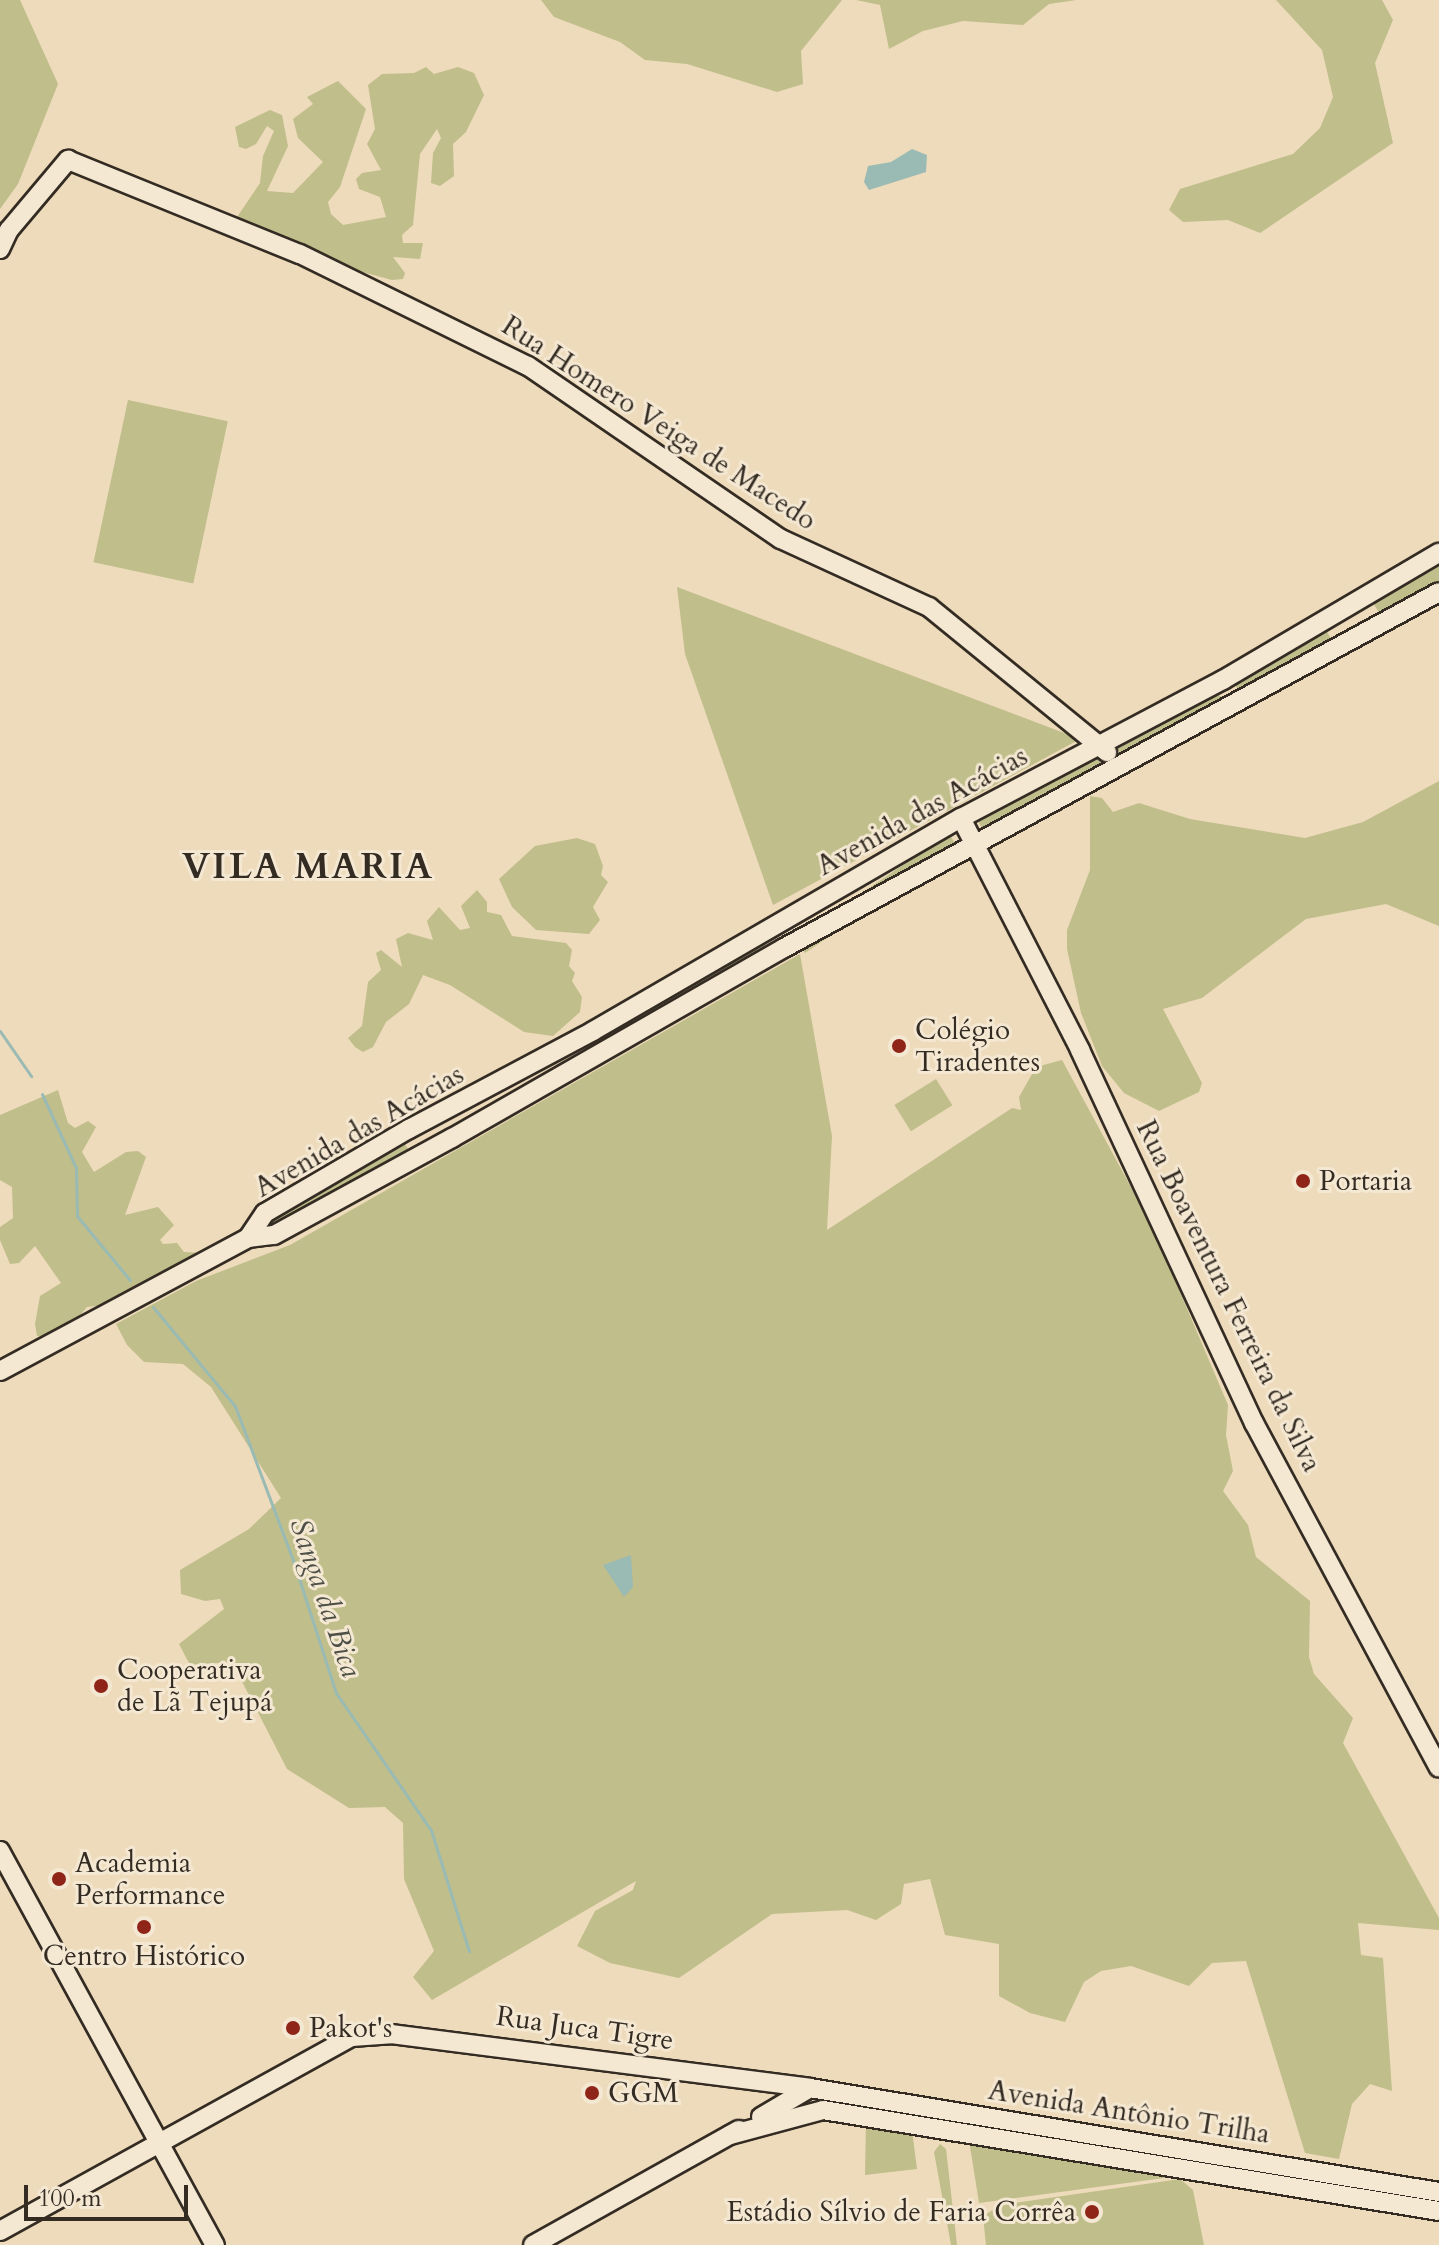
<!DOCTYPE html>
<html>
<head>
<meta charset="utf-8">
<style>
  body { margin:0 }
  #map { position:relative; width:1439px; height:2245px; overflow:hidden; background:#eedbbb; font-family:Cardo,serif }
  div>[style] { position:absolute }
  .green>* { inset:0; background:#c0be8b; transform-origin:0 0 }
  .water>* { inset:0; background:#9abab4 }
  .stream>* { height:3px; margin:-1.5px; padding:0 1.5px; transform-origin:1.5px; border-radius:1.5px; background:#9abab4 }
  .roads { filter:drop-shadow(2px 0 #342c23) drop-shadow(-2px 0 #342c23) drop-shadow(0 2px #342c23) drop-shadow(0 -2px #342c23) }
  .secondary>* { height:18px; margin:-9px; padding:0 9px; transform-origin:9px; border-radius:9px; background:#f4e8d3 }
  .dots>* { width:22px; height:22px; translate:-50% -50%; box-sizing:border-box; border:4px solid #f4e8d3; border-radius:50% }
  span { translate:-50% -50%; white-space:nowrap; text-align:center; line-height:1.15; -webkit-text-stroke:6px #f4e8d3; paint-order:stroke }
  .street-label { font-size:28px; color:#342c23 }
  .poi-label { font-size:28px; color:#342c23 }
  .left { translate:0 -50%; text-align:left }
  .right { translate:-100% -50%; text-align:right }
  .water-label { font-size:30px; color:#4e5047; font-style:italic }
  .district-label { font-size:36px; color:#342c23; font-weight:700; letter-spacing:2px }
  .scale { position:absolute; left:24px; top:2185px; width:164px; height:36px; box-sizing:border-box; border:4px solid #342c23; border-top:0; padding-left:10px; font-size:24px; line-height:28px; white-space:nowrap; color:#342c23; -webkit-text-stroke:6px #f4e8d3; paint-order:stroke }
</style>
</head>
<body>
<div id="map">
  <div class="green">
    <div style="clip-path:polygon(0 0,20px 0,58px 84px,18px 184px,0 209px)"></div>
    <div style="clip-path:polygon(541px 0,842px 0,801px 51px,803px 84px,777px 92px,687px 64px,645px 60px,620px 42px,554px 17px)"></div>
    <div style="clip-path:polygon(856px 0,1076px 0,1049px 4px,1023px 25px,963px 21px,923px 31px,889px 49px,880px 5px)"></div>
    <div style="clip-path:polygon(1276px 0,1382px 0,1393px 20px,1375px 63px,1393px 143px,1260px 233px,1228px 220px,1183px 222px,1169px 210px,1180px 189px,1293px 154px,1320px 128px,1333px 97px,1322px 50px)"></div>
    <div style="clip-path:polygon(426px 67px,434px 74px,458px 67px,474px 73px,484px 95px,466px 132px,453px 144px,454px 176px,440px 186px,431px 183px,433px 153px,441px 138px,437px 129px,420px 154px,413px 225px,402px 235px,403px 243px,423px 243px,420px 259px,393px 257px,405px 273px,403px 279px,392px 280px,329px 263px,235px 220px,260px 183px,263px 156px,274px 131px,267px 126px,256px 144px,246px 149px,239px 147px,235px 127px,270px 110px,282px 115px,288px 146px,267px 191px,293px 193px,323px 162px,298px 138px,293px 119px,313px 104px,307px 97px,338px 81px,366px 109px,340px 187px,328px 202px,331px 214px,343px 225px,386px 217px,380px 197px,359px 189px,356px 179px,362px 173px,381px 170px,367px 144px,375px 129px,368px 85px,382px 74px,414px 73px)"></div>
    <div style="left:128px;top:400px;width:102px;height:166px;rotate:12deg"></div>
    <div style="clip-path:polygon(1439px 564px,1439px 586px,1383px 619px,1373px 603px)"></div>
    <div style="clip-path:polygon(677px 587px,1080px 739px,773px 905px,685px 654px)"></div>
    <div style="left:1325px;top:628px;width:18px;height:106px;rotate:61deg"></div>
    <div style="clip-path:polygon(1212px 691px,1229px 702px,1125px 757px,1114px 746px)"></div>
    <div style="clip-path:polygon(1095px 756px,1106px 764px,985px 834px,977px 819px)"></div>
    <div style="clip-path:polygon(1439px 781px,1439px 926px,1386px 904px,1306px 919px,1202px 998px,1163px 1009px,1202px 1083px,1199px 1092px,1159px 1111px,1124px 1093px,1102px 1066px,1081px 1013px,1067px 949px,1067px 930px,1090px 870px,1090px 796px,1102px 798px,1113px 812px,1139px 803px,1190px 819px,1305px 838px,1363px 822px)"></div>
    <div style="left:949px;top:834px;width:18px;height:186px;rotate:56deg"></div>
    <div style="clip-path:polygon(577px 838px,595px 844px,603px 866px,601px 875px,608px 882px,593px 907px,600px 920px,589px 934px,536px 930px,512px 907px,499px 879px,535px 846px)"></div>
    <div style="clip-path:polygon(477px 890px,487px 902px,487px 912px,501px 915px,512px 936px,566px 943px,572px 950px,569px 966px,575px 973px,572px 981px,582px 997px,580px 1012px,553px 1036px,524px 1032px,450px 985px,423px 975px,409px 1004px,386px 1022px,373px 1047px,363px 1052px,355px 1047px,348px 1038px,362px 1026px,368px 982px,381px 970px,376px 953px,381px 950px,402px 967px,396px 939px,408px 933px,433px 940px,427px 921px,439px 907px,460px 930px,470px 928px,461px 906px)"></div>
    <div style="left:761px;top:939px;width:15px;height:389px;rotate:58deg"></div>
    <div style="clip-path:polygon(800px 954px,832px 1136px,827px 1230px,1012px 1108px,1021px 1110px,1019px 1097px,1036px 1067px,1062px 1060px,1152px 1226px,1228px 1405px,1226px 1435px,1233px 1471px,1223px 1491px,1248px 1525px,1256px 1557px,1310px 1601px,1309px 1657px,1314px 1674px,1353px 1718px,1343px 1743px,1439px 1918px,1439px 1930px,1358px 1923px,1361px 1955px,1383px 1958px,1392px 2091px,1370px 2084px,1352px 2104px,1339px 2159px,1305px 2153px,1246px 1961px,1212px 1963px,1189px 1986px,1131px 1966px,1101px 1971px,1084px 1982px,1065px 2022px,1030px 2013px,999px 1996px,999px 1944px,945px 1935px,930px 1879px,904px 1884px,901px 1904px,876px 1920px,847px 1910px,772px 1914px,679px 1978px,610px 1963px,577px 1946px,595px 1911px,633px 1890px,636px 1881px,432px 2000px,413px 1977px,434px 1951px,404px 1879px,403px 1823px,385px 1807px,349px 1808px,287px 1769px,232px 1662px,190px 1665px,179px 1644px,224px 1609px,220px 1599px,205px 1601px,181px 1594px,180px 1570px,249px 1529px,281px 1498px,211px 1387px,183px 1364px,144px 1362px,127px 1345px,116px 1324px,196px 1281px,290px 1245px)"></div>
    <div style="left:936px;top:1079px;width:31px;height:49px;rotate:58deg"></div>
    <div style="clip-path:polygon(58px 1090px,68px 1123px,75px 1128px,88px 1121px,96px 1127px,82px 1152px,94px 1172px,126px 1152px,138px 1151px,146px 1157px,125px 1215px,158px 1207px,174px 1225px,160px 1240px,163px 1244px,177px 1243px,184px 1252px,205px 1253px,115px 1304px,87px 1307px,69px 1328px,48px 1337px,37px 1336px,35px 1324px,40px 1296px,61px 1283px,35px 1246px,19px 1263px,10px 1264px,0 1240px,0 1227px,13px 1218px,12px 1187px,0 1180px,0 1115px)"></div>
    <div style="clip-path:polygon(404px 1143px,411px 1153px,273px 1230px,265px 1216px)"></div>
    <div style="clip-path:polygon(866px 2121px,912px 2130px,917px 2169px,865px 2175px)"></div>
    <div style="clip-path:polygon(969px 2140px,1186px 2175px,979px 2203px)"></div>
    <div style="clip-path:polygon(940px 2144px,946px 2149px,957px 2245px,951px 2245px,934px 2152px)"></div>
    <div style="clip-path:polygon(1180px 2179px,1193px 2190px,1204px 2245px,986px 2245px,983px 2216px,1001px 2205px)"></div>
  </div>
  <div class="water">
    <div style="clip-path:polygon(912px 149px,927px 155px,926px 172px,869px 190px,864px 182px,868px 166px,891px 162px)"></div>
    <div style="clip-path:polygon(631px 1555px,633px 1587px,624px 1597px,603px 1565px)"></div>
  </div>
  <div class="stream">
    <div style="left:0;top:1031px;width:55px;rotate:55.4deg"></div>
    <div style="left:42px;top:1094px;width:81px;rotate:65.3deg"></div>
    <div style="left:76px;top:1168px;width:48px;rotate:88.8deg"></div>
    <div style="left:77px;top:1216px;width:83px;rotate:50.4deg"></div>
    <div style="left:153px;top:1307px;width:129px;rotate:50.4deg"></div>
    <div style="left:235px;top:1406px;width:168px;rotate:69.4deg"></div>
    <div style="left:294px;top:1563px;width:137px;rotate:72.1deg"></div>
    <div style="left:336px;top:1693px;width:167px;rotate:55.3deg"></div>
    <div style="left:431px;top:1830px;width:127px;rotate:72.6deg"></div>
  </div>
  <div class="roads">
    <div class="secondary">
      <div style="left:0;top:249px;width:21px;rotate:-65deg"></div>
      <div style="left:9px;top:230px;width:92px;rotate:-49.9deg"></div>
      <div style="left:68px;top:160px;width:250px;rotate:22.1deg"></div>
      <div style="left:300px;top:254px;width:254px;rotate:26.2deg"></div>
      <div style="left:528px;top:366px;width:306px;rotate:34.4deg"></div>
      <div style="left:781px;top:539px;width:163px;rotate:24.7deg"></div>
      <div style="left:929px;top:607px;width:230px;rotate:39.2deg"></div>
      <div style="left:961px;top:818px;width:261px;rotate:62.8deg"></div>
      <div style="left:1080px;top:1050px;width:412px;rotate:65deg"></div>
      <div style="left:1254px;top:1423px;width:391px;rotate:61.8deg"></div>
      <div style="left:248px;top:1238px;width:30px;rotate:-56deg"></div>
      <div style="left:265px;top:1213px;width:167px;rotate:-30.3deg"></div>
      <div style="left:409px;top:1129px;width:208px;rotate:-28deg"></div>
      <div style="left:593px;top:1031px;width:425px;rotate:-30.1deg"></div>
      <div style="left:961px;top:818px;width:296px;rotate:-27.8deg"></div>
      <div style="left:1223px;top:680px;width:251px;rotate:-30.5deg"></div>
      <div style="left:0;top:1371px;width:281px;rotate:-28.2deg"></div>
      <div style="left:248px;top:1238px;width:26px;rotate:-7deg"></div>
      <div style="left:274px;top:1235px;width:203px;rotate:-28.6deg"></div>
      <div style="left:452px;top:1138px;width:383px;rotate:-29.8deg"></div>
      <div style="left:784px;top:948px;width:745px;rotate:-28.52deg"></div>
      <div style="left:0;top:1851px;width:449px;rotate:61.4deg"></div>
      <div style="left:761px;top:2117px;width:57px;rotate:-30.6deg"></div>
      <div style="left:730px;top:2135px;width:96px;rotate:-15deg"></div>
      <div style="left:823px;top:2110px;width:624px;rotate:9.31deg"></div>
      <div style="left:0;top:2231px;width:402px;rotate:-28.9deg"></div>
      <div style="left:352px;top:2037px;width:39px;rotate:-4deg"></div>
      <div style="left:391px;top:2034px;width:422px;rotate:7.3deg"></div>
      <div style="left:810px;top:2088px;width:638px;rotate:9.39deg"></div>
      <div style="left:533px;top:2245px;width:236px;rotate:-29.2deg"></div>
    </div>
  </div>
  <div class="dots">
    <div style="left:899px;top:1046px;background:#8f2418"></div>
    <div style="left:1303px;top:1181px;background:#8f2418"></div>
    <div style="left:101px;top:1686px;background:#8f2418"></div>
    <div style="left:59px;top:1879px;background:#8f2418"></div>
    <div style="left:144px;top:1927px;background:#8f2418"></div>
    <div style="left:293px;top:2028px;background:#8f2418"></div>
    <div style="left:592px;top:2093px;background:#8f2418"></div>
    <div style="left:1092px;top:2212px;background:#8f2418"></div>
  </div>
  <div class="street-label">
    <span style="left:659px;top:423px;rotate:33deg">Rua Homero Veiga de Macedo</span>
    <span style="left:922px;top:811px;rotate:-29deg">Avenida das Acácias</span>
    <span style="left:359px;top:1131px;rotate:-30deg">Avenida das Acácias</span>
    <span style="left:1229px;top:1296px;rotate:64deg">Rua Boaventura Ferreira da Silva</span>
    <span style="left:585px;top:2028px;rotate:8deg">Rua Juca Tigre</span>
    <span style="left:1129px;top:2112px;rotate:9deg">Avenida Antônio Trilha</span>
  </div>
  <div class="poi-label">
    <span class="left" style="left:915px;top:1046px">Colégio<br>Tiradentes</span>
    <span class="left" style="left:1319px;top:1181px">Portaria</span>
    <span class="left" style="left:117px;top:1686px">Cooperativa<br>de Lã Tejupá</span>
    <span class="left" style="left:75px;top:1879px">Academia<br>Performance</span>
    <span style="left:144px;top:1956px">Centro Histórico</span>
    <span class="left" style="left:309px;top:2028px">Pakot's</span>
    <span class="left" style="left:608px;top:2093px">GGM</span>
    <span class="right" style="left:1076px;top:2212px">Estádio Sílvio de Faria Corrêa</span>
  </div>
  <div class="water-label">
    <span style="left:325px;top:1598px;rotate:71deg">Sanga da Bica</span>
  </div>
  <div class="district-label">
    <span style="left:308px;top:867px">VILA MARIA</span>
  </div>
  <div class="scale">100 m</div>
</div>
</body>
</html>
